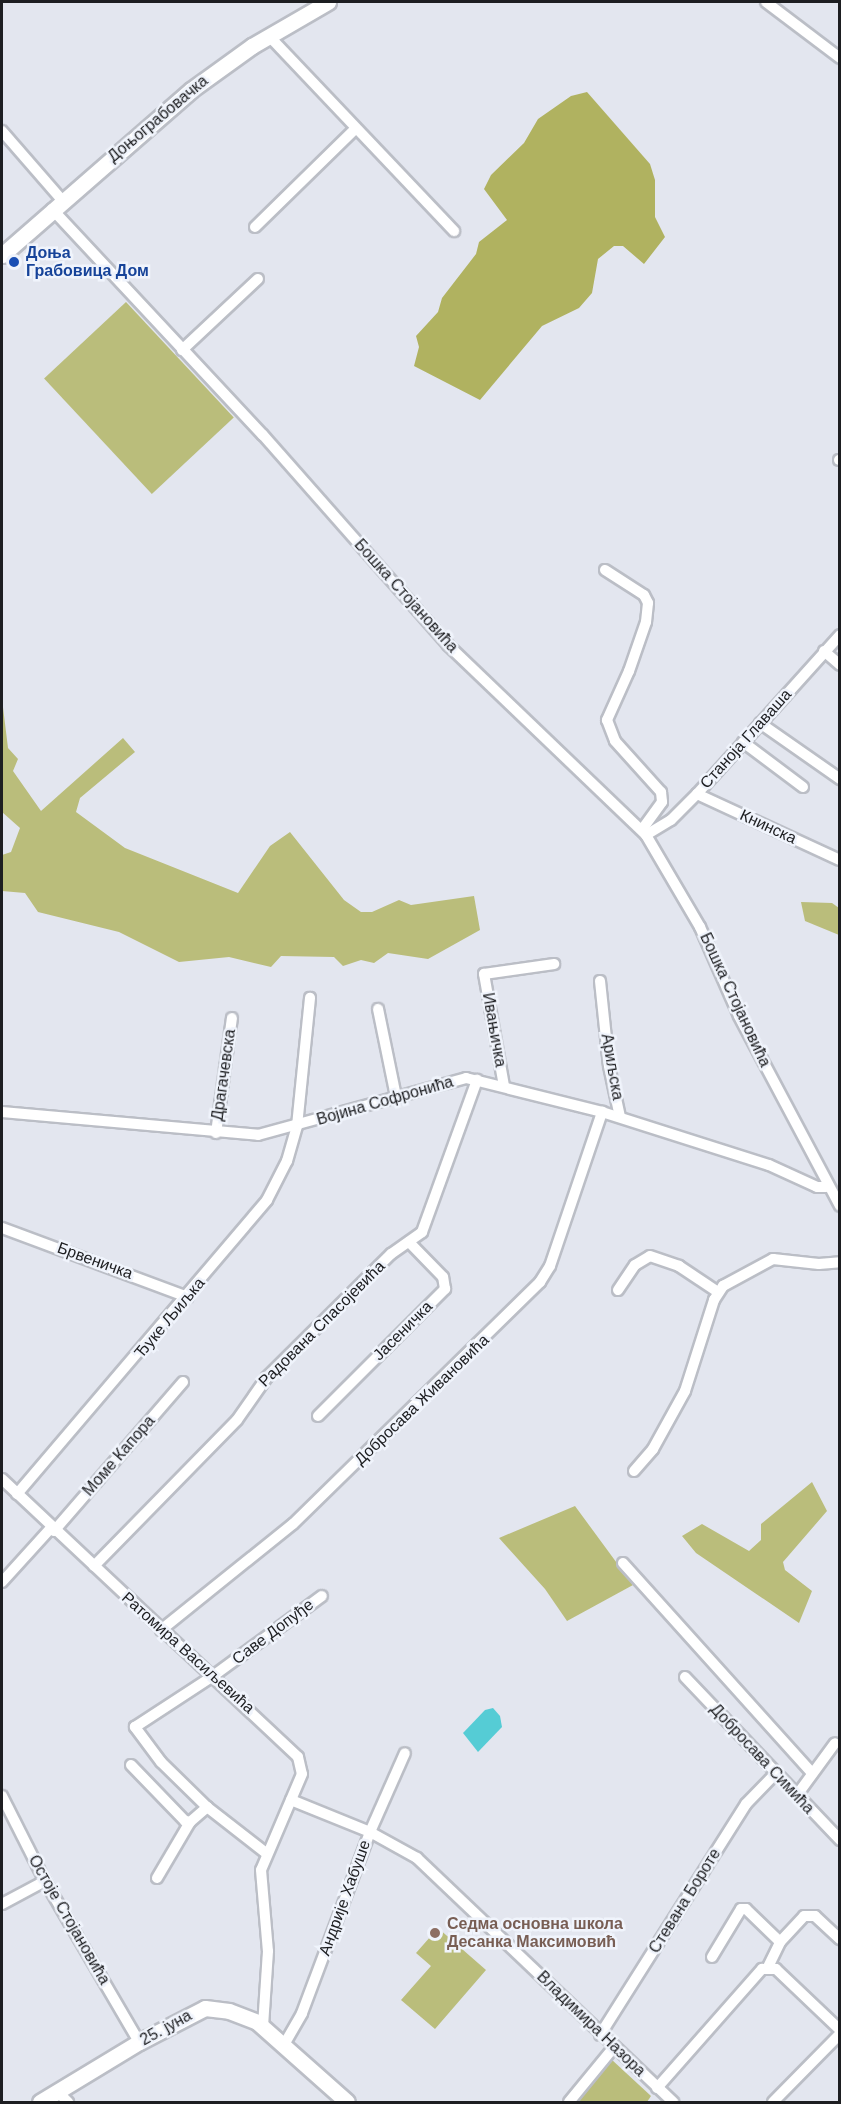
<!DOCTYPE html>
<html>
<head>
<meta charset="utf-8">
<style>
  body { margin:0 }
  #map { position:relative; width:841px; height:2104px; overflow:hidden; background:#e3e6ef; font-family:Arial,sans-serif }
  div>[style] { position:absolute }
  .green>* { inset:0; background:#babd7b; transform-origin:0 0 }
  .forest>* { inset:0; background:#b0b260 }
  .water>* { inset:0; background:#55ccd5 }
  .roads { filter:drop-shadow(2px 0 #bbbec6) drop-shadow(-2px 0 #bbbec6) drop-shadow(0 2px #bbbec6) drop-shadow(0 -2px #bbbec6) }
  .street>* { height:10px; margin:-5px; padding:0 5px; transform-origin:5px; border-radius:5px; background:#fff }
  .secondary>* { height:15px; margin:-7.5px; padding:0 7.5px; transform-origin:7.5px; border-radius:7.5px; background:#fff }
  .dots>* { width:16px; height:16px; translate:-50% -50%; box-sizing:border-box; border:3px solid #f0f4fc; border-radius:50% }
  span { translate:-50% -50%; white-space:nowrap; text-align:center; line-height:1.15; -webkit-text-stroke:5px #f0f4fc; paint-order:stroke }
  .street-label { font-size:16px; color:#1d1e21 }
  .transit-label { font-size:16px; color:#164399; font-weight:700 }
  .left { translate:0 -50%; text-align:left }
  .education-label { font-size:16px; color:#785e54; font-weight:700 }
  .frame { position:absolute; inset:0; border:3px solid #1d1e21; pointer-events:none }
</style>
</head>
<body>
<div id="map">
  <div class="green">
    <div style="left:126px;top:302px;width:158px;height:112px;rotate:47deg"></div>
    <div style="clip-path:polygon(2px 699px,8px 748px,18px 759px,13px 771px,41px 811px,123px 738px,135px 752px,80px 798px,76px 812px,125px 848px,238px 893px,270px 846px,290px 832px,344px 900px,361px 912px,372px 912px,399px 900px,411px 905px,474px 896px,480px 930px,428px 959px,388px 953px,374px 963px,361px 960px,343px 966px,334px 957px,281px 956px,271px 967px,229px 957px,179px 962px,119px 932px,38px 912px,25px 893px,2px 891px,2px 855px,11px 852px,20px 828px,2px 812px)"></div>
    <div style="clip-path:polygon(801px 902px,832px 903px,839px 908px,839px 935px,805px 921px)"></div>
    <div style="clip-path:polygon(812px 1482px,827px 1511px,783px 1562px,785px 1570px,812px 1591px,799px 1623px,696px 1553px,682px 1536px,702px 1524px,749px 1551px,761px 1540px,761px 1524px)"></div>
    <div style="clip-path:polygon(575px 1506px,633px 1585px,567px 1621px,545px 1589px,499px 1538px)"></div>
    <div style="clip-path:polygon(438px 1928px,486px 1970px,435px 2029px,401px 2000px,431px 1966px,416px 1953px)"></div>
    <div style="clip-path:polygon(611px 2059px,651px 2096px,647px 2102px,575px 2102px)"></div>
  </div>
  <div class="forest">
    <div style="clip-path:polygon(587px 92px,650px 164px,655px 180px,655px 217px,665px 237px,644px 264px,623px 246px,614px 246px,598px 259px,592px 293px,579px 308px,542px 326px,480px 400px,414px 366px,419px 347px,416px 336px,438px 312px,442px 298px,476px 254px,479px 242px,507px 220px,484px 189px,491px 175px,524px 143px,538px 119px,571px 96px)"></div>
  </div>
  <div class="water">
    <div style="clip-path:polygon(493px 1708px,500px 1716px,502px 1727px,478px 1752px,463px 1733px,485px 1710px)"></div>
  </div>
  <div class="roads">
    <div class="street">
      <div style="left:766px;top:2px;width:93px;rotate:37.1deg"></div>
      <div style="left:269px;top:36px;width:269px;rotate:46.5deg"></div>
      <div style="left:2px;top:131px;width:91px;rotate:49deg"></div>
      <div style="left:52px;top:209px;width:309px;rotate:47deg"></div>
      <div style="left:263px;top:435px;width:280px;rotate:48.6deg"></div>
      <div style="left:448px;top:645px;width:274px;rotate:43.8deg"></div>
      <div style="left:646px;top:835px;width:107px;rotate:59.6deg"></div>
      <div style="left:700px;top:927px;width:97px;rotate:66.3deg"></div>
      <div style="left:739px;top:1016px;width:215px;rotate:62deg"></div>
      <div style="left:255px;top:227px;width:141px;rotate:-44.4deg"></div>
      <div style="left:182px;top:350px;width:104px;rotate:-43.1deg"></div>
      <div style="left:839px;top:460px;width:1px"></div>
      <div style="left:605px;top:570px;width:46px;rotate:32.7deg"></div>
      <div style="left:644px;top:595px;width:9px;rotate:63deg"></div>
      <div style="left:648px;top:603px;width:19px;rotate:96deg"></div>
      <div style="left:646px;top:622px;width:52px;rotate:109.1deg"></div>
      <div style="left:629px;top:671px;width:54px;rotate:114.2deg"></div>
      <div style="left:607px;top:720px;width:22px;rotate:69deg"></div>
      <div style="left:615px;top:741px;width:69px;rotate:48deg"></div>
      <div style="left:661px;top:792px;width:10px;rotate:84deg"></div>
      <div style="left:662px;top:802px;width:34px;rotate:126deg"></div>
      <div style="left:824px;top:651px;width:21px;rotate:41deg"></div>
      <div style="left:760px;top:723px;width:98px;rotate:35deg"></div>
      <div style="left:743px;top:742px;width:75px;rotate:36.9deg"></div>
      <div style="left:697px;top:794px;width:157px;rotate:24.8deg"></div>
      <div style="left:646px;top:835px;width:29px;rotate:-31deg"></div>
      <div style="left:671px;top:820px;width:37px;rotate:-45deg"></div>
      <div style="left:697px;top:794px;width:214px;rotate:-48deg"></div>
      <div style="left:600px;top:981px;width:85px;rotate:84deg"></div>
      <div style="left:609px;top:1066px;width:52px;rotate:77.8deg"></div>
      <div style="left:378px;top:1009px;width:90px;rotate:78.4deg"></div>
      <div style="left:504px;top:1086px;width:114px;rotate:-100.1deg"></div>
      <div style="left:484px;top:974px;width:71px;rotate:-8.1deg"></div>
      <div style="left:2px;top:1112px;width:257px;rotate:5.1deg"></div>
      <div style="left:258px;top:1135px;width:216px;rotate:-15.3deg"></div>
      <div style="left:466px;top:1078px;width:140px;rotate:14deg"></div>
      <div style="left:602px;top:1112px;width:175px;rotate:17.6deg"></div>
      <div style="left:769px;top:1165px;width:53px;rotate:24.6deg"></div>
      <div style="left:817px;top:1187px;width:9px"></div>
      <div style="left:216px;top:1133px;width:116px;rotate:-82.1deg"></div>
      <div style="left:2px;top:1228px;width:198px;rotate:20.4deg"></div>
      <div style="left:618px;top:1290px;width:30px;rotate:-56deg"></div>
      <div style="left:635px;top:1265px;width:17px;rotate:-31deg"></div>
      <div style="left:650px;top:1256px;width:31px;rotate:19deg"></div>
      <div style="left:679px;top:1266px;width:47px;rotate:33.7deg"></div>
      <div style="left:318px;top:1416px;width:180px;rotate:-45deg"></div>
      <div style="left:445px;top:1289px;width:12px;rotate:-99deg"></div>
      <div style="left:443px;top:1277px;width:49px;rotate:-134.2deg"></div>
      <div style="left:634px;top:1471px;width:29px;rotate:-49deg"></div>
      <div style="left:653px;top:1449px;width:66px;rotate:-61.1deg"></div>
      <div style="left:685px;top:1391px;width:96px;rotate:-72.3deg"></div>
      <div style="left:714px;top:1300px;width:17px;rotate:-57deg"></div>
      <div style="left:723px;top:1286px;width:57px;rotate:-28.4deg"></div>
      <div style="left:773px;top:1259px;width:46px;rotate:6.2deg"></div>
      <div style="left:819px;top:1264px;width:21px;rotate:-5deg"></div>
      <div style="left:2px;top:1479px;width:406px;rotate:43.2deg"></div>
      <div style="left:298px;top:1757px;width:17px;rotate:77deg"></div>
      <div style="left:302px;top:1774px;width:104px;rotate:113.1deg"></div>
      <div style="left:261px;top:1870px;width:81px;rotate:85.1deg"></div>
      <div style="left:268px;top:1951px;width:75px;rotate:93.8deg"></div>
      <div style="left:17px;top:1494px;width:386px;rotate:-49.6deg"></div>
      <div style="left:267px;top:1200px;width:44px;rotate:-62.9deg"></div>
      <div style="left:287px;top:1161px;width:36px;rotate:-74deg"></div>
      <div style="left:297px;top:1126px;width:129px;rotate:-84.2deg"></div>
      <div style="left:54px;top:1531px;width:197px;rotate:-49.1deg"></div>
      <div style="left:623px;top:1563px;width:283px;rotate:48deg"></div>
      <div style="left:94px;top:1566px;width:204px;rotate:-45.6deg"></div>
      <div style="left:237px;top:1420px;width:52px;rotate:-55.1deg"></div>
      <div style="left:267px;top:1377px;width:175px;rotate:-44.8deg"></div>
      <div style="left:391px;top:1254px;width:38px;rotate:-35deg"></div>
      <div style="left:422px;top:1232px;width:162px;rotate:-70.1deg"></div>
      <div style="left:2px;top:1582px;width:73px;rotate:-47.8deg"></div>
      <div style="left:161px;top:1630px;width:169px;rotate:-38.8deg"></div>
      <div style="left:293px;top:1524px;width:346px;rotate:-44.4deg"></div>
      <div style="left:540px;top:1282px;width:19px;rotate:-58deg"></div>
      <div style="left:550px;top:1266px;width:163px;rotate:-71.3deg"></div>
      <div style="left:685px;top:1677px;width:225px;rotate:46.4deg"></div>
      <div style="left:131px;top:1765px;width:78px;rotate:46deg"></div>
      <div style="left:185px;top:1821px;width:5px;rotate:11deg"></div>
      <div style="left:190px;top:1822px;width:23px;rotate:-41deg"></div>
      <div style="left:797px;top:1795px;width:64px;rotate:-53.8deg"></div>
      <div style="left:2px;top:1796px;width:95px;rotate:63.2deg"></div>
      <div style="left:45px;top:1881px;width:186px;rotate:59.7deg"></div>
      <div style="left:291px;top:1800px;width:85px;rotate:22.1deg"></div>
      <div style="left:370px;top:1832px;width:54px;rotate:29deg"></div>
      <div style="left:417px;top:1858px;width:354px;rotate:43.6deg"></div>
      <div style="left:266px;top:1853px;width:75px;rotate:-142.1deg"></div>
      <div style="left:207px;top:1807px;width:64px;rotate:-135.6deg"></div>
      <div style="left:161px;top:1762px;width:44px;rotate:-126.6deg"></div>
      <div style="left:135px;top:1727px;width:93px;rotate:-33.2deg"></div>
      <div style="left:213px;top:1676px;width:135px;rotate:-36.3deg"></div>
      <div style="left:157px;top:1878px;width:65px;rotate:-59.5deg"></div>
      <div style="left:2px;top:1904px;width:49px;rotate:-28.1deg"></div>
      <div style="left:712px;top:1957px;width:56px;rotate:-58.9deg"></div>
      <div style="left:741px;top:1909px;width:5px"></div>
      <div style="left:746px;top:1909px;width:47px;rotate:44.1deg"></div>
      <div style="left:768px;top:1967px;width:28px;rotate:-64deg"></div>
      <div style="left:780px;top:1942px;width:35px;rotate:-47deg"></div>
      <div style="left:804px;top:1916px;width:11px"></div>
      <div style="left:815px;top:1916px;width:34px;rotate:43deg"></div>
      <div style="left:600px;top:2035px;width:273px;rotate:-57.7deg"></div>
      <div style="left:746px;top:1804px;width:43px;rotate:-45.9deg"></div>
      <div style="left:285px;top:2043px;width:34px;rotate:-60deg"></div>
      <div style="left:302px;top:2013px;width:193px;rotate:-69.4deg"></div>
      <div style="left:370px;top:1832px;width:86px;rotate:-66.1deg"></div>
      <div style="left:657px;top:2088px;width:159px;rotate:-48.6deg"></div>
      <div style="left:762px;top:1969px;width:14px"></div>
      <div style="left:776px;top:1969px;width:88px;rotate:43.6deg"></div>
      <div style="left:59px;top:2093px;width:13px;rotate:45deg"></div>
      <div style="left:569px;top:2102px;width:71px;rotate:-50.7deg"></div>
      <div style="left:773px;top:2102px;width:95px;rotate:-45.4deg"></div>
    </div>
    <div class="secondary">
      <div style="left:2px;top:255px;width:251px;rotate:-41.1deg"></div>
      <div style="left:191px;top:90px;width:75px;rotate:-35.8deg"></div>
      <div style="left:252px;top:46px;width:88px;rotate:-30.1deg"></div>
      <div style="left:40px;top:2102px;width:116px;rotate:-31.2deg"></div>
      <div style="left:139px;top:2042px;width:74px;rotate:-27.3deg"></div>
      <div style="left:205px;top:2008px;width:24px;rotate:7deg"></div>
      <div style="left:229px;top:2011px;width:30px;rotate:21deg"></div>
      <div style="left:257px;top:2022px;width:120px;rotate:41.6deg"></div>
    </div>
  </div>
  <div class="dots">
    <div style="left:14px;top:262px;background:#1a4fb4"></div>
    <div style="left:435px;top:1933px;background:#8d6e63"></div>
  </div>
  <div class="street-label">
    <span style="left:158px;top:119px;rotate:-40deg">Доњограбовачка</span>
    <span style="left:406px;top:596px;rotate:48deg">Бошка Стојановића</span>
    <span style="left:746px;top:739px;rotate:-48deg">Станоја Главаша</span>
    <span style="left:768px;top:827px;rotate:25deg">Книнска</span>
    <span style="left:735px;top:1000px;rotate:65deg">Бошка Стојановића</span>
    <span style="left:494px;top:1030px;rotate:80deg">Ивањичка</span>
    <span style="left:612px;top:1067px;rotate:80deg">Ариљска</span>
    <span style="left:224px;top:1075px;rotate:-82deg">Драгачевска</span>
    <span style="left:385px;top:1101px;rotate:-16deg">Војина Софронића</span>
    <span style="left:95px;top:1261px;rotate:20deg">Брвеничка</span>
    <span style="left:170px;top:1318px;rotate:-50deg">Ђуке Љиљка</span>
    <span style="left:322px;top:1324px;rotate:-45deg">Радована Спасојевића</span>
    <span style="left:403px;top:1331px;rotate:-45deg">Јасеничка</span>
    <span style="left:422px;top:1400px;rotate:-44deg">Добросава Живановића</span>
    <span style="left:119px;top:1456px;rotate:-49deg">Моме Капора</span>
    <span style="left:273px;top:1632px;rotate:-37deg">Саве Допуђе</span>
    <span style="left:188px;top:1653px;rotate:42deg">Ратомира Васиљевића</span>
    <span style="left:762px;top:1759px;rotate:47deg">Добросава Симића</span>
    <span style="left:345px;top:1898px;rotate:-70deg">Андрије Хабуше</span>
    <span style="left:685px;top:1901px;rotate:-58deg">Стевана Бороте</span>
    <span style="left:69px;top:1920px;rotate:60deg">Остоје Стојановића</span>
    <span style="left:591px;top:2024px;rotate:44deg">Владимира Назора</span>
    <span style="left:166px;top:2028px;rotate:-29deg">25. јуна</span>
  </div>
  <div class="transit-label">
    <span class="left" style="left:26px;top:262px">Доња<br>Грабовица Дом</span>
  </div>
  <div class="education-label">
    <span class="left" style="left:447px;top:1933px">Седма основна школа<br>Десанка Максимовић</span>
  </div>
  <div class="frame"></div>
</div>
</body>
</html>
